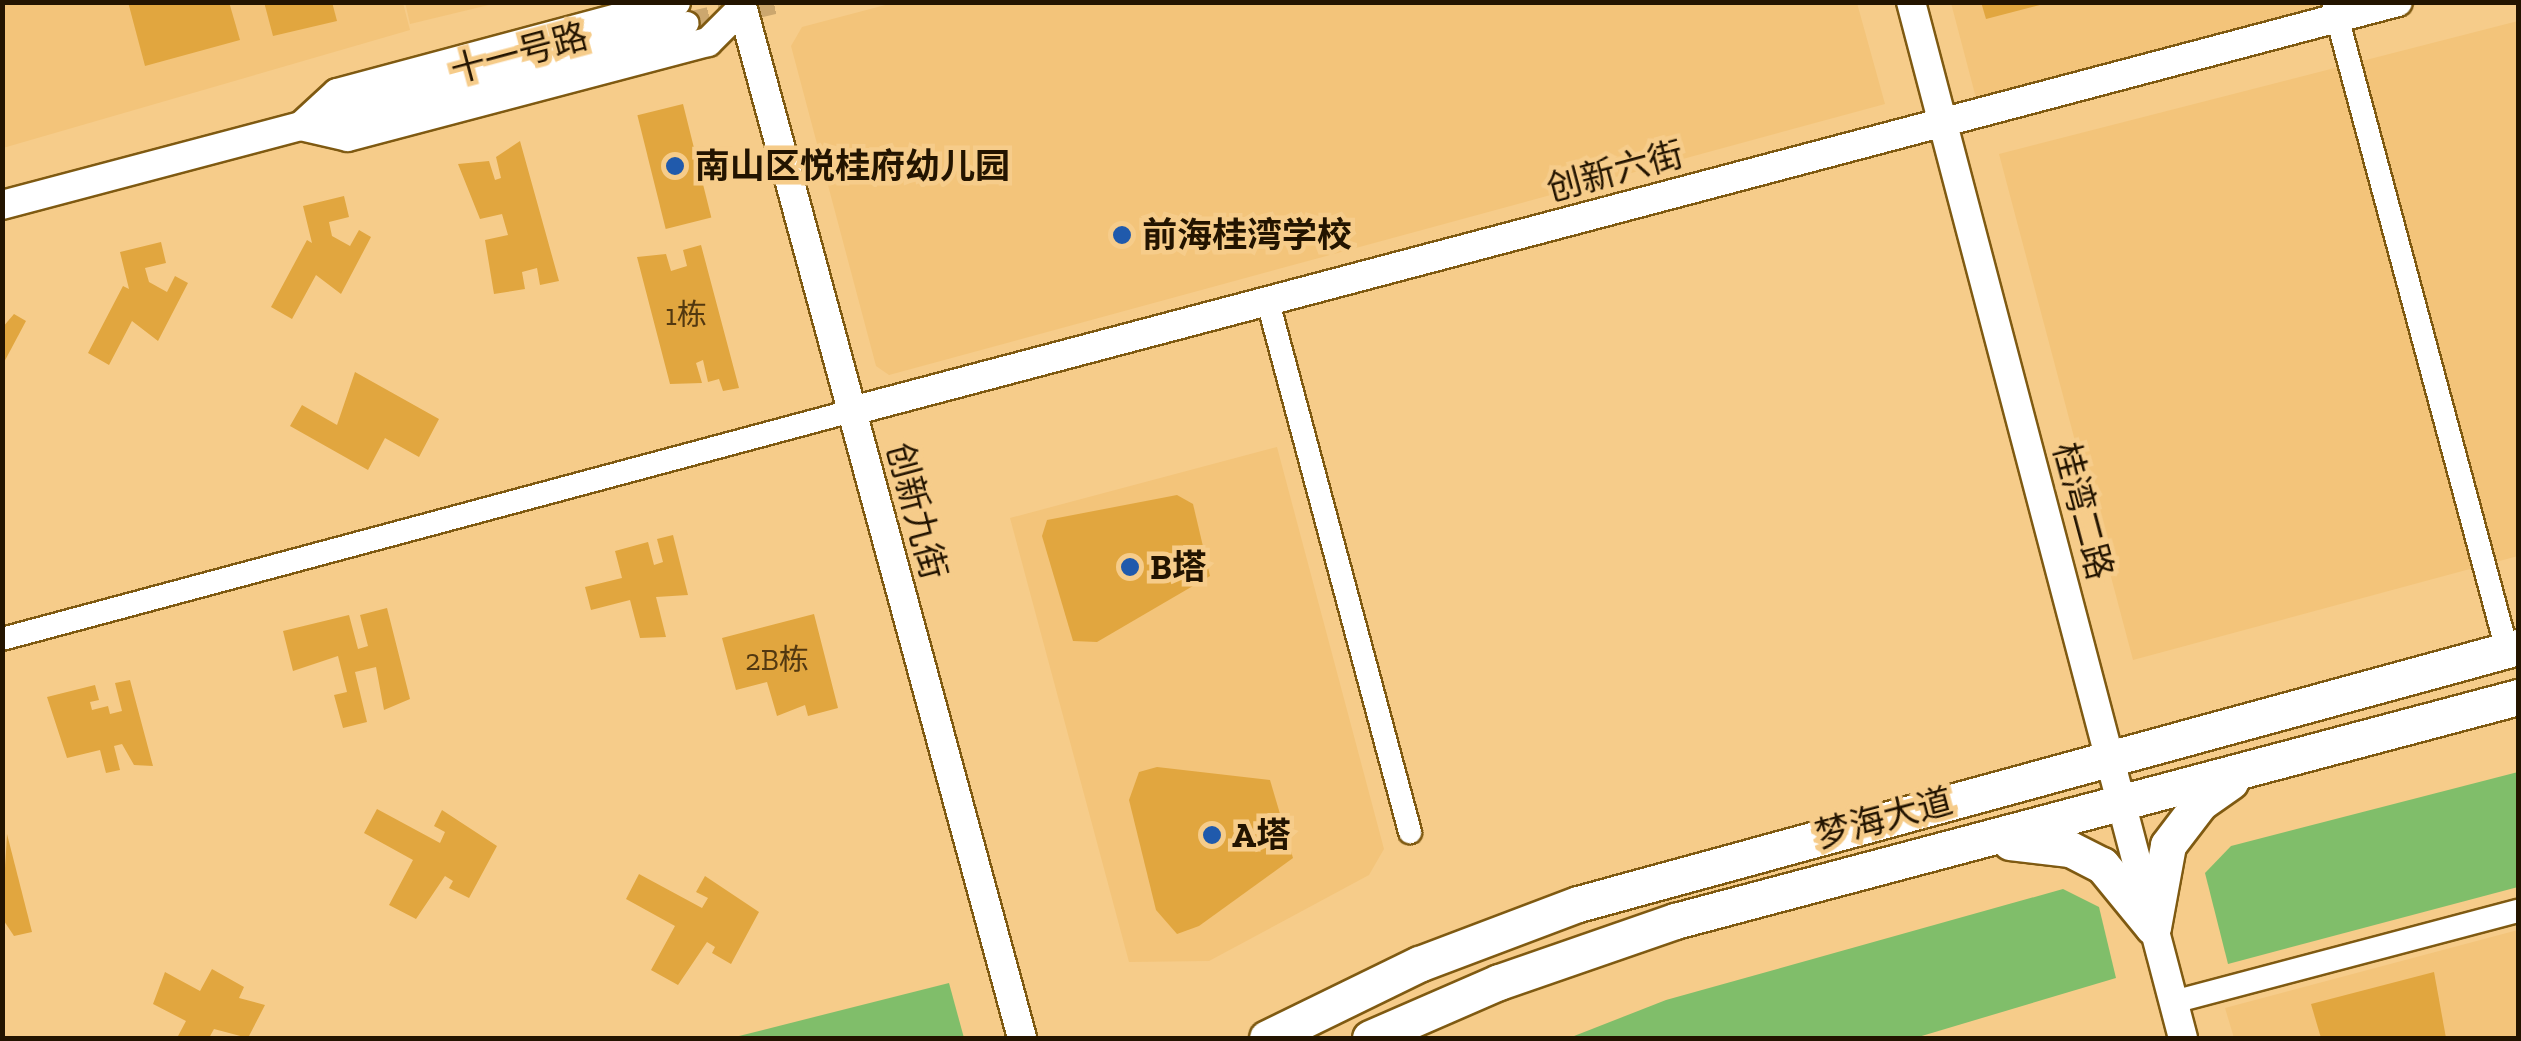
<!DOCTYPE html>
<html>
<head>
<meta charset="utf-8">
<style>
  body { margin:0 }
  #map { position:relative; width:2521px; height:1041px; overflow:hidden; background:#f6cc8a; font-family:"Zilla Slab","Noto Sans SC",serif }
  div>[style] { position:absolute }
  .built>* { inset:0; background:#f3c47a }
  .green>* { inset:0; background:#80be6a }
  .building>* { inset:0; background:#e1a63f; transform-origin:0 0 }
  .minor-tunnel>* { height:22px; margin-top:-11px; transform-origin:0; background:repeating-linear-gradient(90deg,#cca76e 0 22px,transparent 0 33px) }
  .roads { filter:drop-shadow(2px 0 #7f5a12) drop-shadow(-2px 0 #7f5a12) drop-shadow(0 2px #7f5a12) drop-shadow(0 -2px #7f5a12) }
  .minor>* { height:22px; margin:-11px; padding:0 11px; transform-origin:11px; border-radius:11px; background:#fff }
  .tertiary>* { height:28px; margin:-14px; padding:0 14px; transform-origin:14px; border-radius:14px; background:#fff }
  .primary>* { height:35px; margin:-17.5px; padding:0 17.5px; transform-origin:17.5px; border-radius:17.5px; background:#fff }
  .dots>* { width:28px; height:28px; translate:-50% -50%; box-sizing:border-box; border:5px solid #f6cc8a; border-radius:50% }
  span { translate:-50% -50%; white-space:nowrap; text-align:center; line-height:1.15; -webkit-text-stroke:9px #f6cc8a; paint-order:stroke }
  .number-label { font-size:30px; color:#523810 }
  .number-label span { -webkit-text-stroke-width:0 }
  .street-label { font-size:35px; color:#231400 }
  .poi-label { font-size:35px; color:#231400; font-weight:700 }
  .left { translate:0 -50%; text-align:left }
  .frame { position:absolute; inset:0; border:5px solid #231400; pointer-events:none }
</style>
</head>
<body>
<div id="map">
  <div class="built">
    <div style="clip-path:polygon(405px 2px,497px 2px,497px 3px,410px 24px)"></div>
    <div style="clip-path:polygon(2313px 2px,2315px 9px,1976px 98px,1951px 3px)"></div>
    <div style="clip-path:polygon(3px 3px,403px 3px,410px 30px,3px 148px)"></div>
    <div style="clip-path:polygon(893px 3px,1857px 3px,1885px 104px,889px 375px,876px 366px,791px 46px,802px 27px)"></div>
    <div style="clip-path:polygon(2518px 21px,2518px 556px,2133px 660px,1999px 154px)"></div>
    <div style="clip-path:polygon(1277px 447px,1384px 849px,1369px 875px,1209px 961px,1129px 962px,1010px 518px)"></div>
    <div style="clip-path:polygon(2518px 930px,2518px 1038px,2234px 1038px,2225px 1008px)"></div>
  </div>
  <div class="green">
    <div style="clip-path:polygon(2518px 772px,2518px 887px,2228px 964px,2205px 873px,2231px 846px)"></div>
    <div style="clip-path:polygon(2063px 889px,2099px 907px,2116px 978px,1915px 1038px,1569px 1038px,1666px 1000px)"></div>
    <div style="clip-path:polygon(949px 983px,964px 1038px,731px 1038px)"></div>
  </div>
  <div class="building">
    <div style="clip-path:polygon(128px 2px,229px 2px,240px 40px,145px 66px)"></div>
    <div style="clip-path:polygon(264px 2px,332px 2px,337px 21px,273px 36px)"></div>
    <div style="clip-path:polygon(1981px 2px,2044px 2px,2044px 4px,1986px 19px)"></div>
    <div style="left:683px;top:104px;width:117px;height:47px;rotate:76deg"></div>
    <div style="clip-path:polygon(520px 141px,559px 281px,540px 285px,537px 268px,522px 272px,525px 289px,494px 294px,485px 240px,508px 235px,502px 214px,480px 219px,458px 164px,489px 161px,495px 180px,501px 178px,496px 157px)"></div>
    <div style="clip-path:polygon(344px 196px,349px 217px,329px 222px,332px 236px,350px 246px,359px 230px,371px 237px,341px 294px,316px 275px,292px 319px,271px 307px,307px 240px,312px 243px,303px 206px)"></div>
    <div style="clip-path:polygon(161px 242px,166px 263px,145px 268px,149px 282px,167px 292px,175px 276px,188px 283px,158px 341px,132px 321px,109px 365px,88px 353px,123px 286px,129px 289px,120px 252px)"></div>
    <div style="clip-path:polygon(701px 245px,739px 388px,723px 391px,719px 379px,708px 382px,703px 360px,696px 363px,702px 383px,670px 384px,637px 257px,666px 254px,671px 271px,687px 266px,683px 250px)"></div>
    <div style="clip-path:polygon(14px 314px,26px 321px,2px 366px,2px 328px)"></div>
    <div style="clip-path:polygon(355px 372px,439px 419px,419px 457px,385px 438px,368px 470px,290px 426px,302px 405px,337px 425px)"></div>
    <div style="clip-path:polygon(1177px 495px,1193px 504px,1210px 576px,1097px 642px,1073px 641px,1042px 536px,1047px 520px)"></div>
    <div style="clip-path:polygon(673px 535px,688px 595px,656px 597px,666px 637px,640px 638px,630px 600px,591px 610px,585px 587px,622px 578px,615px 551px,648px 542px,654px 565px,663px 562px,657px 539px)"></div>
    <div style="clip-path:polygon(387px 608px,410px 699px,384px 710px,376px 667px,355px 672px,367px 722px,343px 728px,334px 695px,347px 692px,338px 656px,293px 671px,283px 631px,349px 615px,358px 649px,368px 646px,360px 615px)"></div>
    <div style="clip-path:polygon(814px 614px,838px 708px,808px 716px,805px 705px,777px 716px,767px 682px,736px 690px,722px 638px)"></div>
    <div style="clip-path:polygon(130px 680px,153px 766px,134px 765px,122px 744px,114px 746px,120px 770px,106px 773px,100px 750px,67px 758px,47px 697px,95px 685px,99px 700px,90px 702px,92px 710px,108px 706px,110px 714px,122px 711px,115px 683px)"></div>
    <div style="clip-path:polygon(1157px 767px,1270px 780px,1293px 858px,1199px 926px,1177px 934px,1156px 910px,1129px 800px,1139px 772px)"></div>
    <div style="clip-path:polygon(377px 809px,440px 843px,445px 832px,434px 826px,442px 810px,497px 846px,469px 898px,449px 888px,453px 881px,445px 876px,416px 919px,389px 905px,413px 860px,364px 833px)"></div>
    <div style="clip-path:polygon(7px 834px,32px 932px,14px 936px,2px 918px)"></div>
    <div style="clip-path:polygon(639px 874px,702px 908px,708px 898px,696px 892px,705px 876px,759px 912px,731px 964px,712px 953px,715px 947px,707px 942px,678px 985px,651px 970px,675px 926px,626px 899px)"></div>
    <div style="clip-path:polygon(212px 969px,244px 987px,239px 998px,265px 1005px,248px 1038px,214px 1029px,209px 1038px,177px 1038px,186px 1021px,153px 1004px,165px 972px,200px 991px)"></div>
    <div style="clip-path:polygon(2434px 972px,2446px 1038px,2321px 1038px,2311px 1004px)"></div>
  </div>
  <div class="minor-tunnel">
    <div style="left:688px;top:23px;width:93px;rotate:-13deg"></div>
  </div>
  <div class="roads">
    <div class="minor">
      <div style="left:2333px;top:2px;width:671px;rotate:74.97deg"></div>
      <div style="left:301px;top:126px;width:400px;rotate:-14.9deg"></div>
      <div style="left:1268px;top:302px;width:549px;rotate:75deg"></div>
      <div style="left:2px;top:639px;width:880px;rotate:-15.02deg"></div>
      <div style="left:2173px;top:1002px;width:357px;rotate:-14.8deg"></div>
    </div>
    <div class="tertiary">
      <div style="left:741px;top:2px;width:1073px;rotate:74.82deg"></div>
      <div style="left:1911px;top:2px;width:1071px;rotate:75.29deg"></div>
      <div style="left:301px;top:126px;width:49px;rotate:-42.5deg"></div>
      <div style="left:337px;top:93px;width:351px;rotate:-15deg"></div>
      <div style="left:2px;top:205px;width:309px;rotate:-14.8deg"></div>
      <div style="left:301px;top:126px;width:48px;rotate:13.2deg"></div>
      <div style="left:348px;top:137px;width:372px;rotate:-14.8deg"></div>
      <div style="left:708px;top:42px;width:48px;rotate:-45deg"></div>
      <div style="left:852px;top:411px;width:1599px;rotate:-14.82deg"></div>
    </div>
    <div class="primary">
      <div style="left:2010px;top:842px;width:60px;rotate:6.7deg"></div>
      <div style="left:2070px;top:849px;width:36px;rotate:27deg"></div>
      <div style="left:2102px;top:865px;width:80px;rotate:50.6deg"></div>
      <div style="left:2153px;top:927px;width:83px;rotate:-79.6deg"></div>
      <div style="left:2168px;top:845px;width:53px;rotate:-52.7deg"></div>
      <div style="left:2200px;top:803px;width:37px;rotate:-35deg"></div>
      <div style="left:1267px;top:1038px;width:169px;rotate:-26deg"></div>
      <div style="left:1419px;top:964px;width:170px;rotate:-20.7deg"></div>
      <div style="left:1578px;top:904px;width:974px;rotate:-15.29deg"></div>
      <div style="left:1370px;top:1038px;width:141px;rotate:-23.5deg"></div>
      <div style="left:1499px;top:982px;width:186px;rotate:-19.1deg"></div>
      <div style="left:1675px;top:921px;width:872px;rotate:-14.88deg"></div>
    </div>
  </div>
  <div class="dots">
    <div style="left:675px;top:166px;background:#205aac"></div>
    <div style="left:1122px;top:235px;background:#205aac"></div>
    <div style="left:1130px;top:567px;background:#205aac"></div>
    <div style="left:1212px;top:835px;background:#205aac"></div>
  </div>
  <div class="number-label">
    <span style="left:686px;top:315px">1栋</span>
    <span style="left:777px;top:660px">2B栋</span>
  </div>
  <div class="street-label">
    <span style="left:519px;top:53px;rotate:-15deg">十一号路</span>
    <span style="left:1615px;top:171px;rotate:-15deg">创新六街</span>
    <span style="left:917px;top:511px;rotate:75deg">创新九街</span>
    <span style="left:2083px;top:511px;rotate:75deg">桂湾二路</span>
    <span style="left:1884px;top:818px;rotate:-15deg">梦海大道</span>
  </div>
  <div class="poi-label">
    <span class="left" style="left:695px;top:166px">南山区悦桂府幼儿园</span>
    <span class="left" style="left:1142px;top:235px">前海桂湾学校</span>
    <span class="left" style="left:1150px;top:567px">B塔</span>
    <span class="left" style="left:1232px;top:835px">A塔</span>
  </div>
  <div class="frame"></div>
</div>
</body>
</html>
